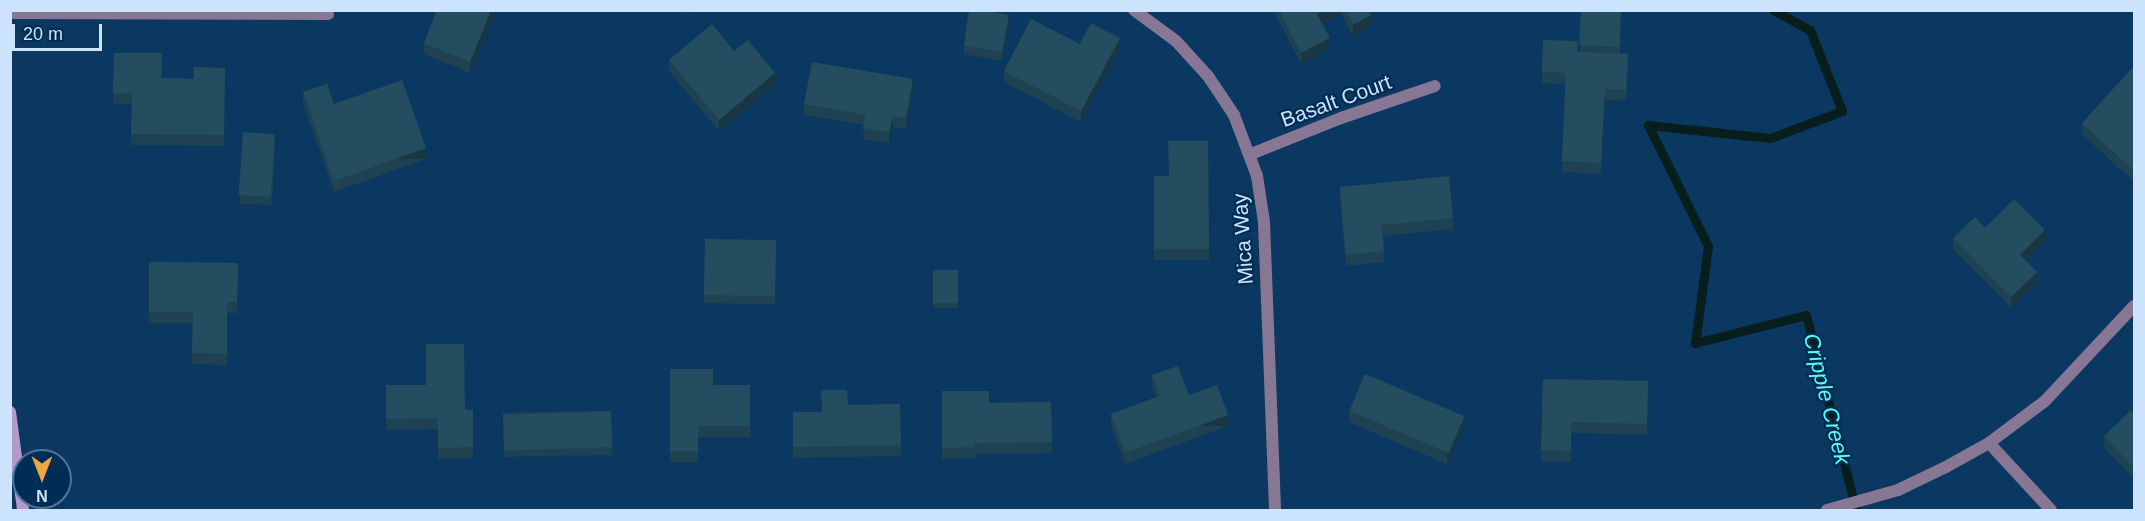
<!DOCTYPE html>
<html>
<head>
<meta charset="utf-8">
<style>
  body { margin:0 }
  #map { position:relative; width:2145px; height:521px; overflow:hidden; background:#0b3860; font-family:Arial,sans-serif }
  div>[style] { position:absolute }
  .stream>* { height:9px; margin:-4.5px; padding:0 4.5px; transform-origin:4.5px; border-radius:4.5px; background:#081e1d }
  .street>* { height:12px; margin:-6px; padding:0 6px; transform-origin:6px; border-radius:6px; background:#877794 }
  .secondary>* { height:12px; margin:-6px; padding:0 6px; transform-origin:6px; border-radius:6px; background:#b59ac9 }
  .wall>* { inset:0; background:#1f4253; transform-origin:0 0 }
  .shaded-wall>* { inset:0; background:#193643; transform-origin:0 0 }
  .building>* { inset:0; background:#244d60; transform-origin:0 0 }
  span { translate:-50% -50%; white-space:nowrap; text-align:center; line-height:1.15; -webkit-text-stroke:4.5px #002d55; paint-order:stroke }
  .street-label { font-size:21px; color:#cce3fd }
  .water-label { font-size:22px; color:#58fef6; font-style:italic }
  .frame { position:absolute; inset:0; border:12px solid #cce3fd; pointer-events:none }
  .north { position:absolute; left:12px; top:449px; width:60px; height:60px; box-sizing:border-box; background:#002d55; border:2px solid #527698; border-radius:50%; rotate:180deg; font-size:16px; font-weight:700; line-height:24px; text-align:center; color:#cce3fd }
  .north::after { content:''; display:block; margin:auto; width:21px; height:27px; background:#f1a63f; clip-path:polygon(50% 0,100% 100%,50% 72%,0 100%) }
  .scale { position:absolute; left:12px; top:24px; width:90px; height:27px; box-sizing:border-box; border:3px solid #cce3fd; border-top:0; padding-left:8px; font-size:18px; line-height:21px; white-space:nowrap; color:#cce3fd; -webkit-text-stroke:4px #002d55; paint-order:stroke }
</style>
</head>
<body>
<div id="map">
  <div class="stream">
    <div style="left:1773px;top:10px;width:42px;rotate:28.4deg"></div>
    <div style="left:1810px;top:30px;width:87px;rotate:68.4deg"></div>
    <div style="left:1842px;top:111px;width:77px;rotate:159.4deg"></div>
    <div style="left:1770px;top:138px;width:123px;rotate:-173.9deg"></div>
    <div style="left:1648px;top:125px;width:135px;rotate:63.6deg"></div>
    <div style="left:1708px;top:246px;width:98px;rotate:97.6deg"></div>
    <div style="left:1695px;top:343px;width:114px;rotate:-14.2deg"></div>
    <div style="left:1806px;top:315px;width:201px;rotate:75.6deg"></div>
  </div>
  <div class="street">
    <div style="left:1134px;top:10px;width:52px;rotate:36.4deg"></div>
    <div style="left:1176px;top:41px;width:47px;rotate:47.6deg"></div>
    <div style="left:1208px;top:76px;width:47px;rotate:56.3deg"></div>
    <div style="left:1234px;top:115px;width:65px;rotate:69.3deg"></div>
    <div style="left:1257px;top:176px;width:47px;rotate:81.3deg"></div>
    <div style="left:1264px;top:222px;width:288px;rotate:87.8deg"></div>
    <div style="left:10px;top:13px;width:318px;rotate:0.2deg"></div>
    <div style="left:1251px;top:154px;width:97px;rotate:-21.8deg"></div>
    <div style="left:1341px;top:118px;width:99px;rotate:-18.8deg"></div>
    <div style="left:1989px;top:443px;width:91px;rotate:47.2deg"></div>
    <div style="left:1827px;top:510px;width:74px;rotate:-15.7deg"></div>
    <div style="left:1898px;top:490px;width:51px;rotate:-25.6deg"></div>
    <div style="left:1944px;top:468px;width:51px;rotate:-29.1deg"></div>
    <div style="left:1989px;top:443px;width:70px;rotate:-36.9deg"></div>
    <div style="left:2045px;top:401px;width:130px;rotate:-46.9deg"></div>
  </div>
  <div class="secondary">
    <div style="left:10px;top:412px;width:99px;rotate:82.4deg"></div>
  </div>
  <div class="wall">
    <div style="clip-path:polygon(496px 10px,470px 73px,424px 54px,424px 43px)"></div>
    <div style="clip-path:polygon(673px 10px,690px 10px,689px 14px)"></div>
    <div style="clip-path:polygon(1273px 10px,1369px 10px,1371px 26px,1353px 36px,1341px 13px,1322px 23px,1330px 49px,1301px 64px)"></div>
    <div style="clip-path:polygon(1581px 10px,1621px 12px,1620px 54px,1628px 65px,1626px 101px,1605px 100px,1601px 174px,1562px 172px,1565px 84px,1542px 83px,1542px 72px,1578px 52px,1580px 52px)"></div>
    <div style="clip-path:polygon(1009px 23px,1002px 61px,964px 54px,964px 46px)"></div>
    <div style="clip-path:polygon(1080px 44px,1120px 49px,1081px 122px,1004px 82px,1004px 71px)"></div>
    <div style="clip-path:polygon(734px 51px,775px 84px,719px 131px,669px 71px,669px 60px)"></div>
    <div style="clip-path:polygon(114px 53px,162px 78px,194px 79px,225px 68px,224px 146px,131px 145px,132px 104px,113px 104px)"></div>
    <div style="clip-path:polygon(2134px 66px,2134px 182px,2082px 134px,2082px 123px)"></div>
    <div style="clip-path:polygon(913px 90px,906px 129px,893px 127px,889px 143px,863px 139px,864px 125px,804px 115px,804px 104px)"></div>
    <div style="clip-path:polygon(303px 92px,334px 104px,426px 159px,334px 192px,303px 103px)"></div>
    <div style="clip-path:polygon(1208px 141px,1209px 260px,1154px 260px,1154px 176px,1169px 176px)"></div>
    <div style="clip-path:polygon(275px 142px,272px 205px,240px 204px,240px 195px)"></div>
    <div style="clip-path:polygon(1340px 187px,1453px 218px,1453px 229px,1383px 236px,1384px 262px,1346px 266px,1340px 198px)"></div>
    <div style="clip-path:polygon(1985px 228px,2045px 241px,2026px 260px,2037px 283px,2011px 308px,1953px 249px,1953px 238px)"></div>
    <div style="left:705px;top:239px;width:71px;height:64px;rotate:1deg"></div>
    <div style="clip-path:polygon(149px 262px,238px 263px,237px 313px,227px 313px,227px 365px,192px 364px,193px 323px,149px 323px)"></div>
    <div style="left:933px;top:270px;width:25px;height:38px"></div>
    <div style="clip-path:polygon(670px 369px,713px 385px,750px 385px,750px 437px,698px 437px,698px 462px,670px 462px)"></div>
    <div style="clip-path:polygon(1152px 375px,1189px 395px,1228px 426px,1125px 464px,1111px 425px,1111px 414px,1156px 397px,1152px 386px)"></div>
    <div style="clip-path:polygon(1543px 379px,1648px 381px,1647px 435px,1571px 433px,1571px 462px,1541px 461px)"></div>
    <div style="clip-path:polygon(386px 385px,465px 410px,473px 410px,473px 458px,438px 459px,438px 429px,386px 430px)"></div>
    <div style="clip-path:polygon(942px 391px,989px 403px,1051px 402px,1052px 453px,975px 454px,975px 458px,942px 459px)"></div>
    <div style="clip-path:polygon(900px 404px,901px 456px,793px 458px,793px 412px,822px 412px,848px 405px)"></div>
    <div style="left:611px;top:411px;width:44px;height:108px;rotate:89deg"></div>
    <div style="clip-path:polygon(1349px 411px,1464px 427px,1447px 464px,1349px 422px)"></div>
    <div style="clip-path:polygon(2134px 414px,2134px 479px,2104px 447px,2104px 436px)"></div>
  </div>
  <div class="shaded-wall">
    <div style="clip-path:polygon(491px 10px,496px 10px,470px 73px,470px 62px)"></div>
    <div style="clip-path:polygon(1324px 10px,1341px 10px,1341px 13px,1317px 25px,1317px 14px)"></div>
    <div style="clip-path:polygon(1009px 15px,1009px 23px,1002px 61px,1002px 52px)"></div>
    <div style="clip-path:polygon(1371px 15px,1371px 26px,1353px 36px,1353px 25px)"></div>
    <div style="clip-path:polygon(1120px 38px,1120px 49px,1081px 122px,1081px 111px)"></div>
    <div style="clip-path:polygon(1330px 38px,1330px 49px,1301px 64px,1301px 53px)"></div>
    <div style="clip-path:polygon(775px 73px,775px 84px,719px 131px,719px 120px)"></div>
    <div style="clip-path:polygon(913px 79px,913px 90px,906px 129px,906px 118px)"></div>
    <div style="clip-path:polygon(1605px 89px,1605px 100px,1601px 174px,1601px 163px)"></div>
    <div style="clip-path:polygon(893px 116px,893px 127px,889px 143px,889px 132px)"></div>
    <div style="left:426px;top:148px;width:11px;height:98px;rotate:90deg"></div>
    <div style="clip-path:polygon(2045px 230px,2045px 241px,2020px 266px,2020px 255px)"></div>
    <div style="clip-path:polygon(2037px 272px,2037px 283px,2011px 308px,2011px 297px)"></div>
    <div style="left:1228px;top:415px;width:11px;height:110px;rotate:90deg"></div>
    <div style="clip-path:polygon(1464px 416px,1464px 427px,1447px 464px,1447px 453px)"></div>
  </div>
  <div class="building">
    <div style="clip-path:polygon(437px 10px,491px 10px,470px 62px,424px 43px)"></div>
    <div style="clip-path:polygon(969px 10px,980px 10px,1009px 15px,1002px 52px,964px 46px)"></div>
    <div style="clip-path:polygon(1279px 10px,1324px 10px,1317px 14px,1330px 38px,1301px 53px)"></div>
    <div style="clip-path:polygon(1345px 10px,1369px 10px,1371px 15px,1353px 25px)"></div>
    <div style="left:1581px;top:10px;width:40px;height:35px;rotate:3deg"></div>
    <div style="clip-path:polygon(1031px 19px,1080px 44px,1091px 23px,1120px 38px,1081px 111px,1004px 71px)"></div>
    <div style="clip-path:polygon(712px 24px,734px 51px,748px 40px,775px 73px,719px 120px,669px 60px)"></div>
    <div style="clip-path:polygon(1543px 40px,1578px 41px,1577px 52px,1628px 54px,1626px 90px,1605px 89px,1601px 163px,1562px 161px,1566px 73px,1542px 72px)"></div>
    <div style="clip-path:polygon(114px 53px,162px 53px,161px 78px,194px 79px,194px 67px,225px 68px,224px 135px,131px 134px,132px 93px,113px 93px)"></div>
    <div style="clip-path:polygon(812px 62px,913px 79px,906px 118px,893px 116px,889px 132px,863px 128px,866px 115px,804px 104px)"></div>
    <div style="clip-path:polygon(2134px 66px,2134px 171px,2082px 123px)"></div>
    <div style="clip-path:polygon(402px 80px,426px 148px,334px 181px,303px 92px,327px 84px,334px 104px)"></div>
    <div style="left:243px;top:132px;width:32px;height:63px;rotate:4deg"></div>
    <div style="clip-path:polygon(1168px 141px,1208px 141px,1209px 249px,1154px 249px,1154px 176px,1169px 176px)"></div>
    <div style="clip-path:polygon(1449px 176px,1453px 218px,1382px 225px,1384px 251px,1346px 255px,1340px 187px)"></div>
    <div style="clip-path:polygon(2014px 199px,2045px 230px,2020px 255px,2037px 272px,2011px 297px,1953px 238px,1975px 217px,1985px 228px)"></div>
    <div style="left:705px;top:239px;width:71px;height:56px;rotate:1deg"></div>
    <div style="clip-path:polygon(149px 262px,238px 263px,237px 302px,227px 302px,227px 354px,192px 353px,193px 312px,149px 312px)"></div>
    <div style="left:933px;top:270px;width:25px;height:33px"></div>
    <div style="clip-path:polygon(426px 344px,464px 344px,465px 410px,473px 410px,473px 447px,438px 448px,438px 418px,386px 419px,386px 385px,426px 385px)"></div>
    <div style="clip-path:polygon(1178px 366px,1189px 395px,1217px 385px,1228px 415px,1125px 453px,1111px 414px,1160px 396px,1152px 375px)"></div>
    <div style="clip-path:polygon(670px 369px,713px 369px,713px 385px,750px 385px,750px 426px,698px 426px,698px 451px,670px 451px)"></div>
    <div style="left:1365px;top:374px;width:108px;height:40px;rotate:23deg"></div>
    <div style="clip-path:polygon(1543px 379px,1648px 381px,1647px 424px,1571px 422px,1571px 451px,1541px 450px)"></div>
    <div style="clip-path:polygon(821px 390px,847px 390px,848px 405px,900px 404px,901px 445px,793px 447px,793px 412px,822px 412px)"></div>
    <div style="clip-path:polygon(942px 391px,989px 391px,989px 403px,1051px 402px,1052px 442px,975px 443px,975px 447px,942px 448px)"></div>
    <div style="clip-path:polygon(2131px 410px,2134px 414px,2134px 468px,2104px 436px)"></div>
    <div style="left:611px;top:411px;width:36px;height:108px;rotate:88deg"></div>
  </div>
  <div class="street-label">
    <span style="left:1336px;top:101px;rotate:-20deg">Basalt Court</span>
    <span style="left:1243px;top:239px;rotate:-94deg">Mica Way</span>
  </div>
  <div class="water-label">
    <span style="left:1827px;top:399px;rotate:76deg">Cripple Creek</span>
  </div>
  <div class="frame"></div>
  <div class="north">N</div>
  <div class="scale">20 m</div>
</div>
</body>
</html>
